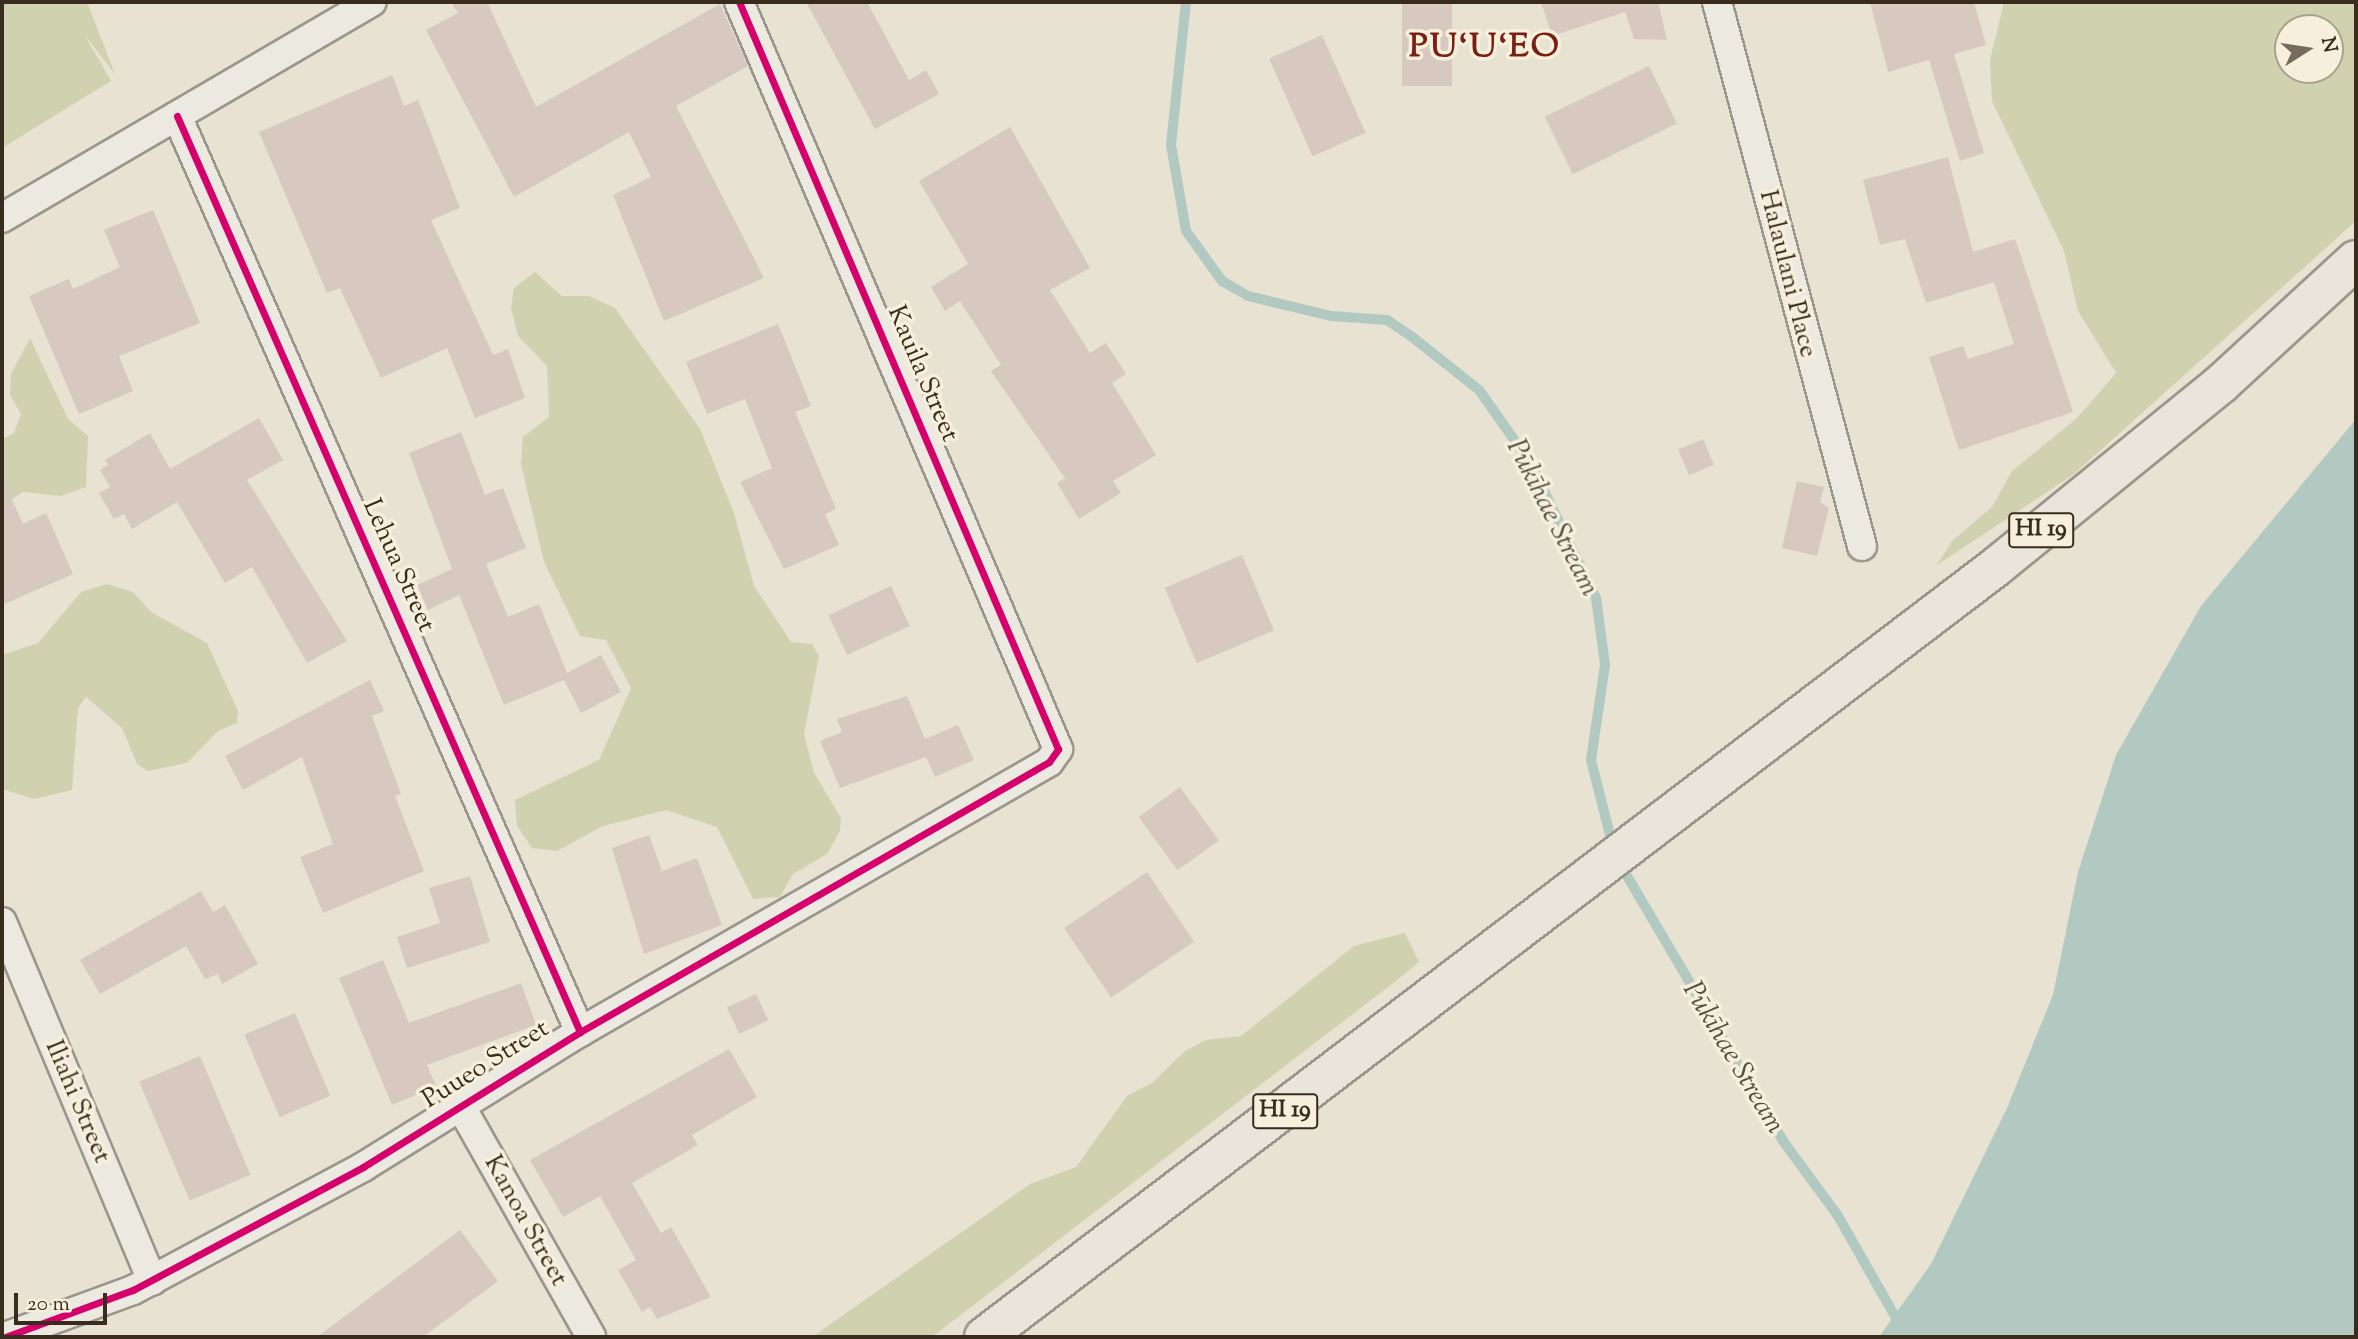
<!DOCTYPE html>
<html>
<head>
<meta charset="utf-8">
<style>
  body { margin:0 }
  #map { position:relative; width:2358px; height:1339px; overflow:hidden; background:#e7e2d1; font-family:"Sorts Mill Goudy",serif }
  div>[style] { position:absolute }
  .green>* { inset:0; background:#d0d2af }
  .water>* { inset:0; background:#b2c9c2 }
  .stream>* { height:10px; margin:-5px; padding:0 5px; transform-origin:5px; border-radius:5px; background:#b2c9c2 }
  .building>* { inset:0; background:#d7c9bf; transform-origin:0 0 }
  .roads { filter:drop-shadow(2px 0 #9b968b) drop-shadow(-2px 0 #9b968b) drop-shadow(0 2px #9b968b) drop-shadow(0 -2px #9b968b) }
  .minor>* { height:28px; margin:-14px; padding:0 14px; transform-origin:14px; border-radius:14px; background:#ece9e0 }
  .primary>* { height:38px; margin:-19px; padding:0 19px; transform-origin:19px; border-radius:19px; background:#e9e5db }
  .cycleway>* { height:7px; margin:-3.5px; padding:0 3.5px; transform-origin:3.5px; border-radius:3.5px; background:#d6006c }
  span { translate:-50% -50%; white-space:nowrap; text-align:center; line-height:1.15; -webkit-text-stroke:7px #f5efdb; paint-order:stroke }
  .shield-label span { padding:2px 5px; background:#f5efdb; border:2px solid; border-radius:5px; -webkit-text-stroke-width:0 }
  .shield-label { font-size:24px; color:#392b1d; font-weight:700 }
  .street-label { font-size:26px; color:#392b1d }
  .water-label { font-size:28px; color:#525045; font-style:italic }
  .district-label { font-size:33px; color:#7a1f14; font-weight:700; letter-spacing:2px }
  .frame { position:absolute; inset:0; border:4px solid #392b1d; pointer-events:none }
  .north { position:absolute; left:2274px; top:14px; width:70px; height:70px; box-sizing:border-box; background:#f5efdb; border:2px solid #aaa18f; border-radius:50%; rotate:78deg; font-size:19px; font-weight:700; line-height:28px; text-align:center; color:#392b1d }
  .north::after { content:''; display:block; margin:auto; width:24px; height:32px; background:#766b5c; clip-path:polygon(50% 0,100% 100%,50% 72%,0 100%) }
  .scale { position:absolute; left:14px; top:1293px; width:93px; height:32px; box-sizing:border-box; border:4px solid #392b1d; border-top:0; padding-left:9px; font-size:21px; line-height:24px; white-space:nowrap; color:#392b1d; -webkit-text-stroke:5px #f5efdb; paint-order:stroke }
</style>
</head>
<body>
<div id="map">
  <div class="green">
    <div style="clip-path:polygon(2px 2px,87px 2px,115px 74px,84px 34px,111px 81px,2px 148px)"></div>
    <div style="clip-path:polygon(evenodd,2004px 2px,2356px 2px,2356px 221px,2074px 474px,1937px 565px,1952px 541px,1992px 507px,2012px 471px,2077px 418px,2116px 373px,2078px 311px,2064px 251px,1992px 101px,1990px 60px,2004px 2px,2330px 28px,2330px 70px,2288px 70px,2288px 28px,2330px 28px)"></div>
    <div style="clip-path:polygon(535px 272px,562px 296px,589px 296px,615px 308px,700px 429px,734px 513px,754px 586px,791px 642px,812px 644px,819px 656px,804px 734px,814px 773px,841px 818px,840px 831px,827px 854px,793px 874px,780px 897px,753px 899px,717px 827px,666px 810px,603px 826px,557px 851px,532px 848px,517px 826px,515px 800px,599px 760px,631px 688px,606px 640px,580px 636px,544px 562px,521px 464px,523px 437px,549px 417px,547px 366px,518px 336px,511px 308px,514px 288px)"></div>
    <div style="clip-path:polygon(30px 338px,68px 419px,88px 436px,86px 487px,61px 496px,23px 492px,2px 505px,2px 439px,14px 433px,21px 414px,10px 395px,11px 374px)"></div>
    <div style="clip-path:polygon(107px 584px,133px 592px,151px 612px,207px 643px,238px 711px,237px 723px,218px 731px,187px 763px,148px 771px,137px 764px,122px 728px,86px 697px,78px 708px,72px 790px,34px 799px,2px 789px,2px 655px,38px 643px,81px 592px)"></div>
    <div style="clip-path:polygon(1405px 933px,1419px 962px,1401px 977px,932px 1337px,812px 1337px,1030px 1184px,1076px 1167px,1127px 1096px,1152px 1083px,1185px 1051px,1206px 1040px,1241px 1036px,1354px 946px)"></div>
  </div>
  <div class="water">
    <div style="clip-path:polygon(2356px 419px,2356px 1337px,1879px 1337px,1931px 1264px,2007px 1108px,2053px 995px,2078px 872px,2116px 755px,2201px 606px)"></div>
  </div>
  <div class="stream">
    <div style="left:1186px;top:2px;width:144px;rotate:96deg"></div>
    <div style="left:1171px;top:145px;width:87px;rotate:80.1deg"></div>
    <div style="left:1186px;top:231px;width:62px;rotate:54.2deg"></div>
    <div style="left:1222px;top:281px;width:30px;rotate:30deg"></div>
    <div style="left:1248px;top:296px;width:85px;rotate:13.5deg"></div>
    <div style="left:1331px;top:316px;width:56px;rotate:4.1deg"></div>
    <div style="left:1387px;top:320px;width:29px;rotate:34deg"></div>
    <div style="left:1411px;top:336px;width:87px;rotate:38.5deg"></div>
    <div style="left:1479px;top:390px;width:88px;rotate:54.7deg"></div>
    <div style="left:1530px;top:462px;width:151px;rotate:64.1deg"></div>
    <div style="left:1596px;top:598px;width:68px;rotate:82.3deg"></div>
    <div style="left:1605px;top:665px;width:96px;rotate:98.4deg"></div>
    <div style="left:1591px;top:760px;width:90px;rotate:75.8deg"></div>
    <div style="left:1620px;top:864px;width:321px;rotate:59.5deg"></div>
    <div style="left:1783px;top:1141px;width:93px;rotate:53.7deg"></div>
    <div style="left:1838px;top:1216px;width:120px;rotate:60.4deg"></div>
  </div>
  <div class="building">
    <div style="clip-path:polygon(451px 2px,487px 2px,536px 107px,720px 4px,748px 66px,676px 106px,764px 278px,664px 321px,613px 195px,651px 177px,629px 132px,514px 197px,426px 30px,458px 13px)"></div>
    <div style="clip-path:polygon(806px 2px,867px 2px,909px 80px,926px 70px,939px 94px,875px 129px)"></div>
    <div style="left:1402px;top:2px;width:50px;height:84px"></div>
    <div style="clip-path:polygon(1541px 2px,1658px 2px,1667px 40px,1634px 39px,1625px 12px,1552px 36px)"></div>
    <div style="clip-path:polygon(1870px 2px,1974px 2px,1986px 45px,1954px 54px,1984px 153px,1960px 161px,1929px 60px,1888px 72px)"></div>
    <div style="left:1322px;top:35px;width:107px;height:58px;rotate:66deg"></div>
    <div style="left:1649px;top:66px;width:64px;height:116px;rotate:64deg"></div>
    <div style="clip-path:polygon(392px 75px,404px 106px,418px 100px,460px 208px,431px 220px,493px 355px,508px 349px,525px 398px,475px 418px,447px 348px,381px 378px,340px 288px,327px 293px,259px 132px)"></div>
    <div style="clip-path:polygon(1010px 127px,1090px 268px,1050px 290px,1090px 353px,1106px 343px,1126px 374px,1112px 383px,1156px 455px,1113px 481px,1121px 493px,1079px 519px,1057px 483px,1065px 478px,991px 371px,1001px 365px,960px 301px,945px 311px,931px 287px,968px 264px,919px 181px)"></div>
    <div style="clip-path:polygon(1948px 157px,1973px 252px,2015px 239px,2073px 412px,1959px 450px,1929px 357px,1963px 346px,1968px 359px,2014px 344px,1994px 282px,1926px 303px,1905px 239px,1880px 245px,1863px 180px)"></div>
    <div style="clip-path:polygon(153px 210px,200px 323px,119px 356px,133px 391px,79px 414px,29px 296px,69px 279px,73px 289px,120px 267px,104px 230px)"></div>
    <div style="clip-path:polygon(778px 324px,811px 406px,795px 412px,836px 509px,825px 514px,839px 545px,784px 569px,740px 482px,772px 468px,745px 399px,707px 414px,686px 362px)"></div>
    <div style="clip-path:polygon(259px 418px,283px 460px,247px 480px,347px 641px,307px 663px,252px 567px,225px 583px,177px 502px,132px 529px,124px 514px,114px 519px,99px 493px,110px 487px,100px 470px,108px 465px,105px 460px,150px 433px,170px 469px)"></div>
    <div style="clip-path:polygon(461px 432px,485px 495px,503px 488px,526px 548px,486px 564px,508px 617px,539px 604px,567px 673px,601px 655px,621px 692px,581px 713px,564px 680px,504px 705px,459px 595px,428px 610px,417px 585px,452px 569px,409px 453px)"></div>
    <div style="left:1703px;top:439px;width:28px;height:27px;rotate:67deg"></div>
    <div style="clip-path:polygon(2px 477px,23px 524px,46px 513px,73px 574px,2px 605px)"></div>
    <div style="clip-path:polygon(1797px 481px,1824px 487px,1820px 502px,1829px 508px,1817px 556px,1782px 548px)"></div>
    <div style="left:1242px;top:555px;width:82px;height:84px;rotate:67deg"></div>
    <div style="left:891px;top:586px;width:44px;height:69px;rotate:65deg"></div>
    <div style="clip-path:polygon(370px 680px,384px 711px,372px 716px,401px 794px,395px 796px,424px 871px,323px 913px,300px 857px,333px 844px,302px 757px,243px 790px,225px 756px)"></div>
    <div style="clip-path:polygon(907px 696px,925px 739px,958px 725px,974px 760px,935px 777px,926px 757px,840px 788px,820px 741px,842px 732px,837px 719px)"></div>
    <div style="left:1180px;top:787px;width:66px;height:51px;rotate:54deg"></div>
    <div style="clip-path:polygon(649px 835px,662px 871px,697px 858px,722px 925px,644px 954px,612px 848px)"></div>
    <div style="left:1147px;top:872px;width:84px;height:100px;rotate:56deg"></div>
    <div style="clip-path:polygon(470px 876px,490px 942px,407px 968px,397px 937px,440px 923px,429px 888px)"></div>
    <div style="clip-path:polygon(201px 891px,213px 912px,225px 905px,258px 964px,222px 984px,218px 974px,205px 979px,186px 946px,100px 994px,80px 960px)"></div>
    <div style="clip-path:polygon(383px 960px,409px 1023px,521px 983px,536px 1025px,427px 1065px,436px 1086px,392px 1105px,339px 978px)"></div>
    <div style="left:756px;top:994px;width:29px;height:32px;rotate:65deg"></div>
    <div style="left:295px;top:1013px;width:90px;height:55px;rotate:67deg"></div>
    <div style="clip-path:polygon(729px 1049px,757px 1097px,692px 1135px,698px 1145px,632px 1183px,661px 1233px,671px 1227px,711px 1297px,657px 1319px,650px 1307px,642px 1312px,618px 1270px,636px 1260px,600px 1196px,563px 1217px,530px 1160px)"></div>
    <div style="left:200px;top:1056px;width:129px;height:66px;rotate:67deg"></div>
    <div style="clip-path:polygon(460px 1230px,498px 1281px,423px 1337px,317px 1337px)"></div>
  </div>
  <div class="roads">
    <div class="minor">
      <div style="left:1717px;top:2px;width:563px;rotate:75.08deg"></div>
      <div style="left:177px;top:116px;width:1001px;rotate:66.25deg"></div>
      <div style="left:2px;top:218px;width:428px;rotate:-30.3deg"></div>
      <div style="left:2px;top:922px;width:389px;rotate:67.3deg"></div>
      <div style="left:460px;top:1105px;width:266px;rotate:60.5deg"></div>
      <div style="left:5px;top:1337px;width:136px;rotate:-20.2deg"></div>
      <div style="left:133px;top:1290px;width:261px;rotate:-28.1deg"></div>
      <div style="left:363px;top:1167px;width:256px;rotate:-31.9deg"></div>
      <div style="left:580px;top:1032px;width:541px;rotate:-29.93deg"></div>
      <div style="left:1049px;top:762px;width:16px;rotate:-55deg"></div>
      <div style="left:1058px;top:749px;width:812px;rotate:-113.12deg"></div>
    </div>
    <div class="primary">
      <div style="left:984px;top:1337px;width:1273px;rotate:-37.27deg"></div>
      <div style="left:1997px;top:566px;width:289px;rotate:-39.1deg"></div>
      <div style="left:2221px;top:384px;width:183px;rotate:-42.6deg"></div>
    </div>
  </div>
  <div class="cycleway">
    <div style="left:177px;top:116px;width:1001px;rotate:66.25deg"></div>
    <div style="left:5px;top:1337px;width:136px;rotate:-20.2deg"></div>
    <div style="left:133px;top:1290px;width:261px;rotate:-28.1deg"></div>
    <div style="left:363px;top:1167px;width:256px;rotate:-31.9deg"></div>
    <div style="left:580px;top:1032px;width:541px;rotate:-29.93deg"></div>
    <div style="left:1049px;top:762px;width:16px;rotate:-55deg"></div>
    <div style="left:1058px;top:749px;width:812px;rotate:-113.12deg"></div>
  </div>
  <div class="shield-label">
    <span style="left:2041px;top:530px">HI 19</span>
    <span style="left:1285px;top:1111px">HI 19</span>
  </div>
  <div class="street-label">
    <span style="left:1787px;top:274px;rotate:76deg">Halaulani Place</span>
    <span style="left:922px;top:374px;rotate:67deg">Kauila Street</span>
    <span style="left:398px;top:566px;rotate:66deg">Lehua Street</span>
    <span style="left:486px;top:1065px;rotate:-32deg">Puueo Street</span>
    <span style="left:77px;top:1102px;rotate:67deg">Iliahi Street</span>
    <span style="left:525px;top:1221px;rotate:61deg">Kanoa Street</span>
  </div>
  <div class="water-label">
    <span style="left:1552px;top:518px;rotate:63deg">Pūkīhae Stream</span>
    <span style="left:1733px;top:1058px;rotate:59deg">Pūkīhae Stream</span>
  </div>
  <div class="district-label">
    <span style="left:1485px;top:49px">PU‘U‘EO</span>
  </div>
  <div class="frame"></div>
  <div class="north">N</div>
  <div class="scale">20 m</div>
</div>
</body>
</html>
